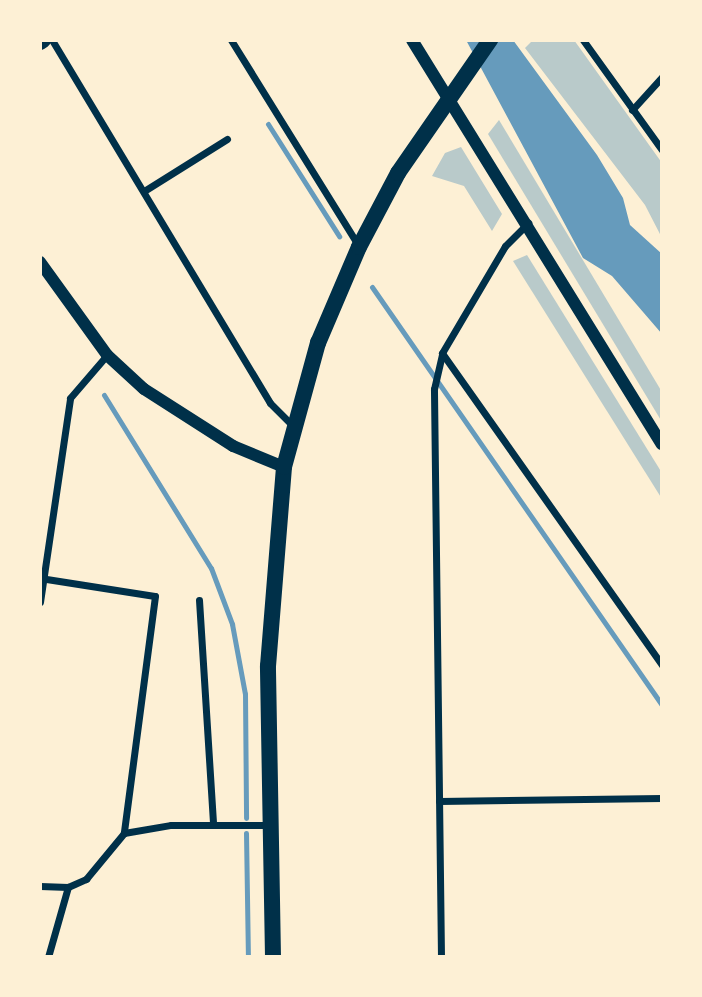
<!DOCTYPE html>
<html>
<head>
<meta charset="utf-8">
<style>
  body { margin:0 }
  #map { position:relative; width:702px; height:997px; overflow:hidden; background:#fdf0d5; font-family:"Noto Sans",sans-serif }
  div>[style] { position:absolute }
  .green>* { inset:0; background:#b9caca }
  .water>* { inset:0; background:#669bbc }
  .stream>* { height:5px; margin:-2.5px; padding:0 2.5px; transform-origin:2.5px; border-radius:2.5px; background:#669bbc }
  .minor>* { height:7px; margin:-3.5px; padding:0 3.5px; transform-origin:3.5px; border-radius:3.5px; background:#003049 }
  .tertiary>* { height:12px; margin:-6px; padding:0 6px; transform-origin:6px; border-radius:6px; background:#003049 }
  .primary>* { height:16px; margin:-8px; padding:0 8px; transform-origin:8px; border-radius:8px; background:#003049 }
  span { translate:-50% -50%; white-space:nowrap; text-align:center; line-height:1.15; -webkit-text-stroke:5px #fdf0d5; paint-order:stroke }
  .frame { position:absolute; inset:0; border:42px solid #fdf0d5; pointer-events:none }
</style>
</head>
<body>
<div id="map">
  <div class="green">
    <div style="clip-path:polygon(533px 40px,574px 40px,662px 163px,662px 238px,645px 205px,525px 48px)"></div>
    <div style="clip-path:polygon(499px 120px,662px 392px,662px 422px,488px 134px)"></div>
    <div style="clip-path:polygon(461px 147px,502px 214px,492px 231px,464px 186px,432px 176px,445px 153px)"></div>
    <div style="clip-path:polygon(527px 255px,662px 473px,662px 499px,513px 261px)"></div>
  </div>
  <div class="water">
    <div style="clip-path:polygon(466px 40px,513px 40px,597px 155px,623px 198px,630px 225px,662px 254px,662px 334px,612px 276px,583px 258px)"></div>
  </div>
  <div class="stream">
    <div style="left:268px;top:124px;width:133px;rotate:57.6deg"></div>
    <div style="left:372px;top:287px;width:509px;rotate:55.25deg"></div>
    <div style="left:104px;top:395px;width:203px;rotate:58.3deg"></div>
    <div style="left:211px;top:568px;width:60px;rotate:69.4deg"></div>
    <div style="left:232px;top:624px;width:71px;rotate:79.5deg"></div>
    <div style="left:245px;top:694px;width:124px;rotate:89.5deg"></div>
    <div style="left:246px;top:833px;width:124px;rotate:89.1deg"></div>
  </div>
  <div class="minor">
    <div style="left:52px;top:40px;width:423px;rotate:59deg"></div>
    <div style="left:270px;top:403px;width:34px;rotate:45deg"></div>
    <div style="left:231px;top:40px;width:241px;rotate:58.2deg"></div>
    <div style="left:583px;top:40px;width:135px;rotate:54.3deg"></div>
    <div style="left:632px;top:110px;width:45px;rotate:-47.7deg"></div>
    <div style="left:144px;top:191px;width:98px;rotate:-32.1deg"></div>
    <div style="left:442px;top:353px;width:382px;rotate:54.8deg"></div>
    <div style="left:40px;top:578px;width:116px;rotate:8.9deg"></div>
    <div style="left:155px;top:596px;width:239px;rotate:97.5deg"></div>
    <div style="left:199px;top:600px;width:225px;rotate:86.4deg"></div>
    <div style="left:40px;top:602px;width:206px;rotate:-81.6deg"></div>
    <div style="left:70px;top:398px;width:57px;rotate:-49.3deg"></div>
    <div style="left:439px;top:801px;width:223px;rotate:-0.8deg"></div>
    <div style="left:40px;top:886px;width:28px;rotate:2deg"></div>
    <div style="left:68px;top:887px;width:20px;rotate:-24deg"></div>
    <div style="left:86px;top:879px;width:60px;rotate:-50.4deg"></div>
    <div style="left:124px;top:833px;width:48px;rotate:-9.7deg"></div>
    <div style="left:171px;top:825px;width:99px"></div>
    <div style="left:48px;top:957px;width:73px;rotate:-74.1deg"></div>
    <div style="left:441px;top:957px;width:568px;rotate:-90.71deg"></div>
    <div style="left:434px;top:389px;width:37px;rotate:-77deg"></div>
    <div style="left:442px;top:353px;width:124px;rotate:-59.5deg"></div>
    <div style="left:505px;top:246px;width:33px;rotate:-45deg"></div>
  </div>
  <div class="tertiary">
    <div style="left:412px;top:40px;width:475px;rotate:58.3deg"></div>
    <div style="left:40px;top:262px;width:115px;rotate:54.2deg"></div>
    <div style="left:107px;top:355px;width:50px;rotate:42.6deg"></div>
    <div style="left:144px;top:389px;width:106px;rotate:32.6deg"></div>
    <div style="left:233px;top:446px;width:55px;rotate:22.4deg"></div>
  </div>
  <div class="primary">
    <div style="left:40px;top:42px;width:4px;rotate:-34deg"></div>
    <div style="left:273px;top:957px;width:291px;rotate:-91deg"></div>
    <div style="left:268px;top:666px;width:200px;rotate:-85.4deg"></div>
    <div style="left:284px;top:467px;width:129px;rotate:-74.7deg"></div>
    <div style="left:318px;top:343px;width:104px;rotate:-66.9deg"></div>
    <div style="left:359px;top:247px;width:84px;rotate:-62.2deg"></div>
    <div style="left:398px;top:173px;width:162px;rotate:-55.3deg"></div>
  </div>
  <div class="frame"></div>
</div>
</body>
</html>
